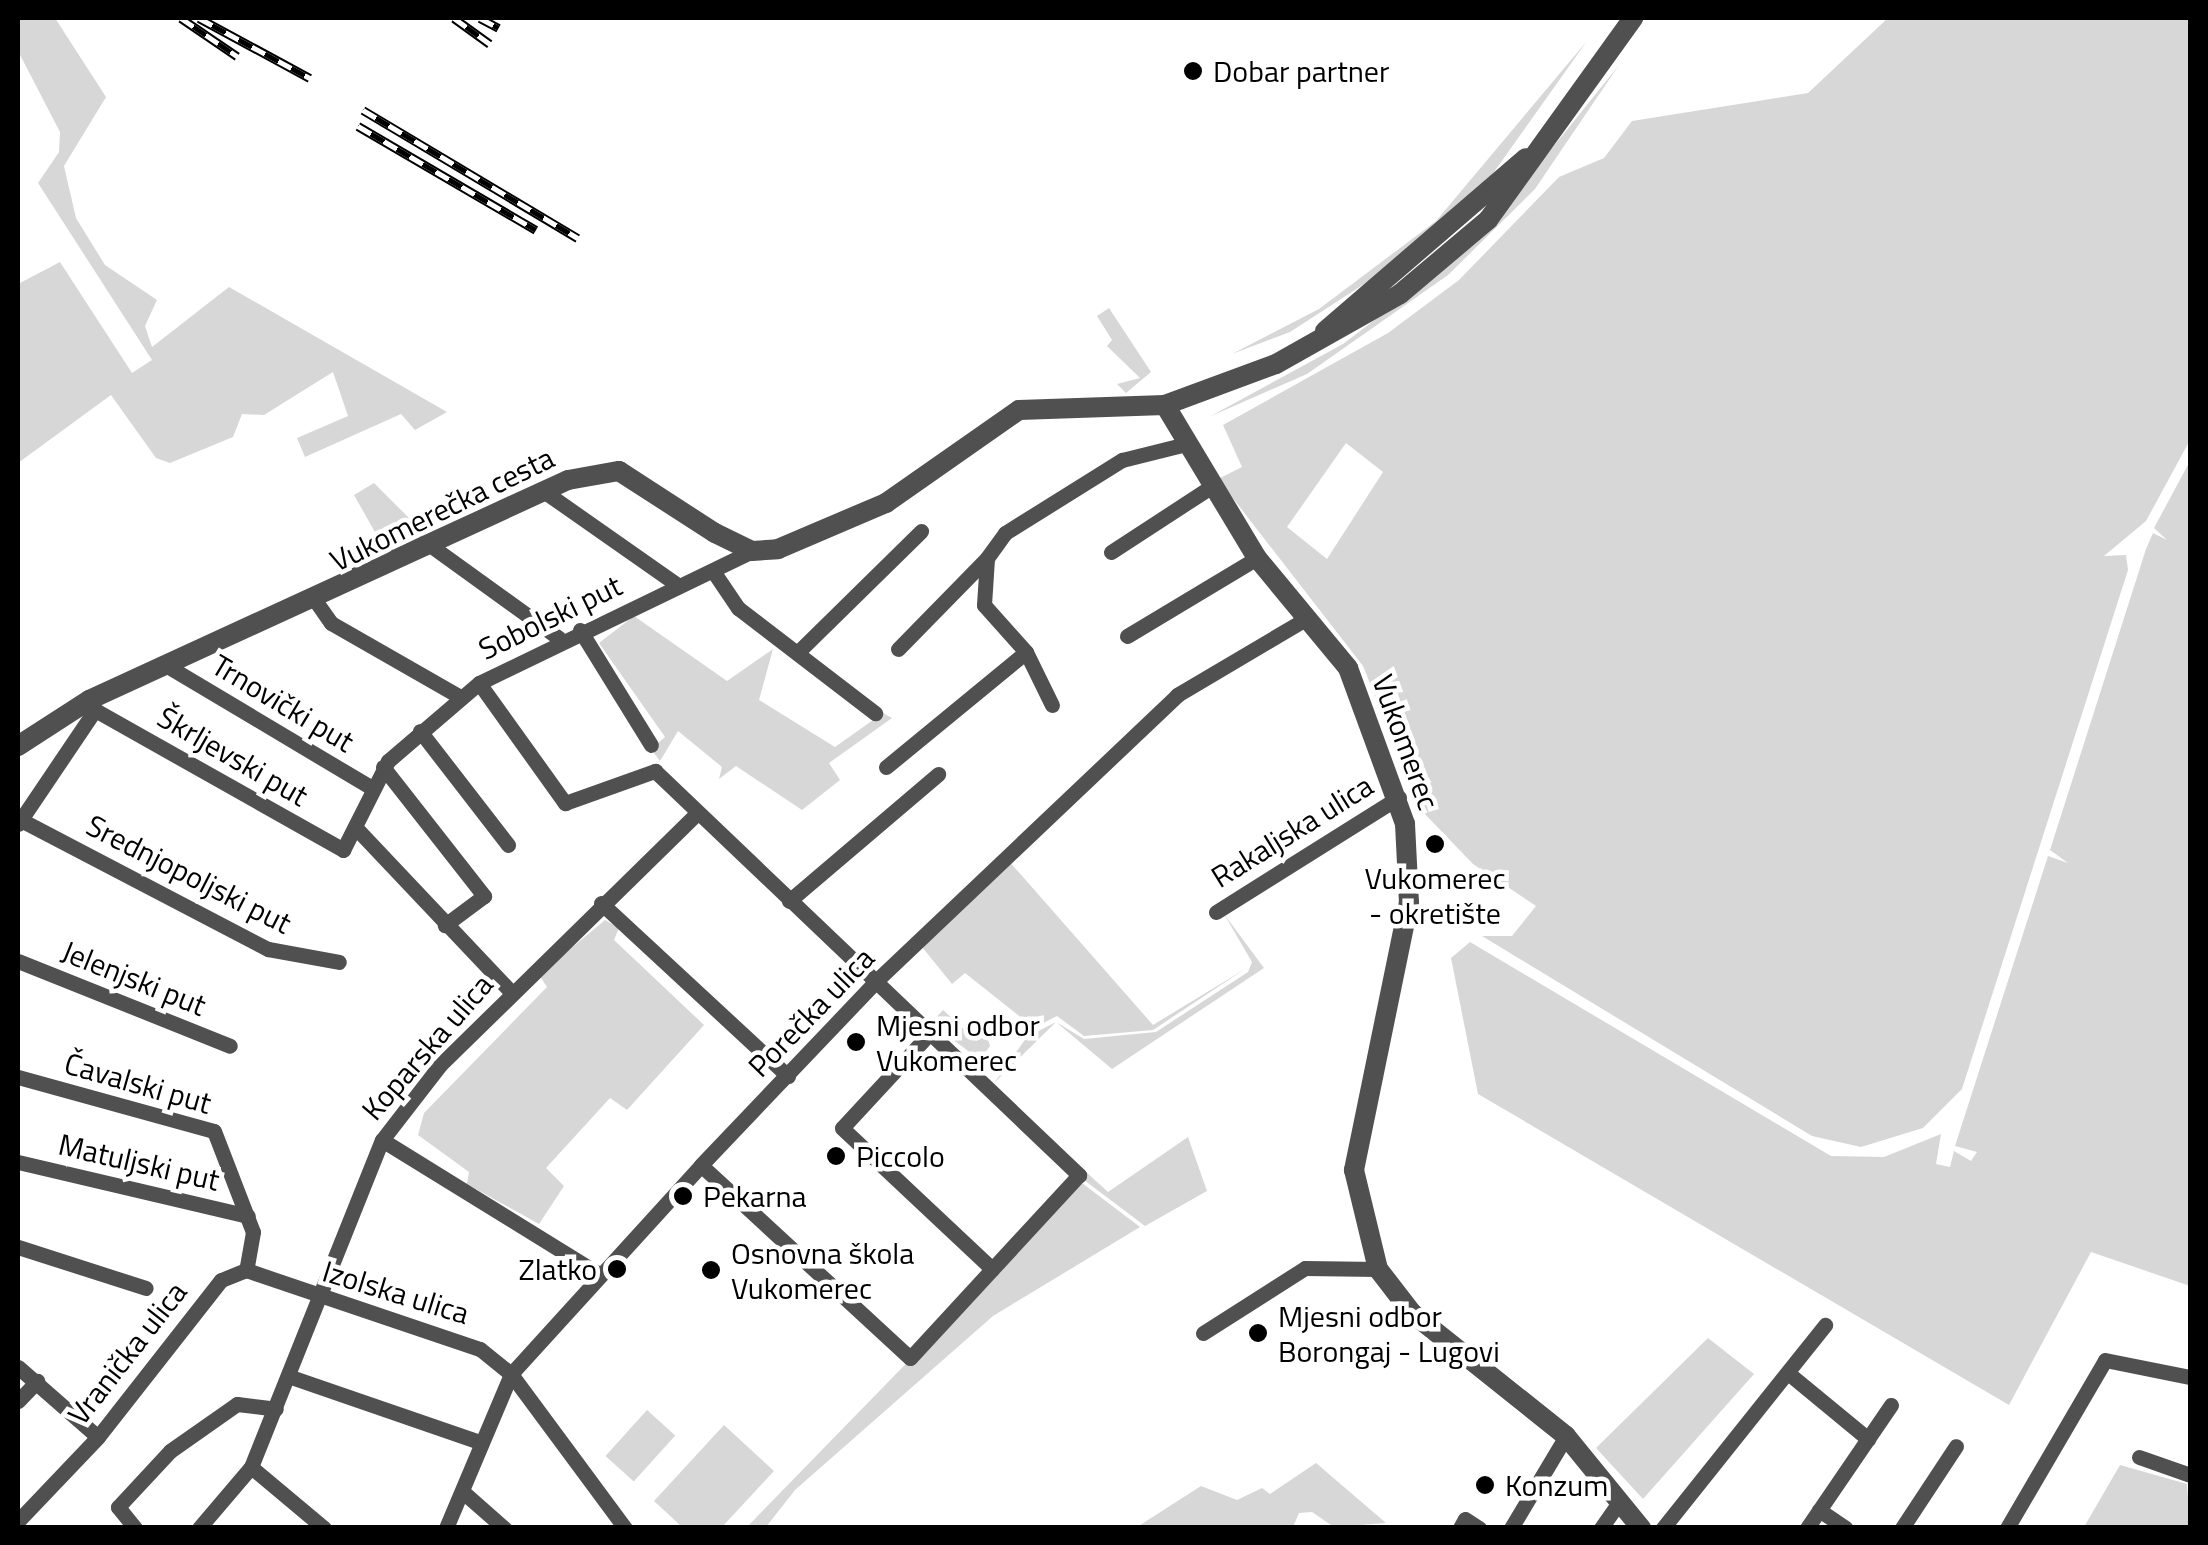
<!DOCTYPE html>
<html>
<head>
<meta charset="utf-8">
<style>
  body { margin:0 }
  #map { position:relative; width:2208px; height:1545px; overflow:hidden; background:#fff; font-family:"Titillium Web",sans-serif }
  div>[style] { position:absolute }
  .green>* { inset:0; background:#d7d7d7; transform-origin:0 0 }
  .minor>* { height:15px; margin:-7.5px; padding:0 7.5px; transform-origin:7.5px; border-radius:7.5px; background:#505050 }
  .tertiary>* { height:20px; margin:-10px; padding:0 10px; transform-origin:10px; border-radius:10px; background:#505050 }
  .rail>* { height:9px; margin-top:-4.5px; transform-origin:0; background:repeating-linear-gradient(90deg,#fff 0 15px,#000 0 30px); box-sizing:border-box; border-block:2px solid #000 }
  .dots>* { width:28px; height:28px; translate:-50% -50%; box-sizing:border-box; border:5px solid #fff; border-radius:50% }
  span { translate:-50% -50%; white-space:nowrap; text-align:center; line-height:1.15; -webkit-text-stroke:9px #fff; paint-order:stroke }
  .poi-label { font-size:30px; color:#000 }
  .left { translate:0 -50%; text-align:left }
  .right { translate:-100% -50%; text-align:right }
  .street-label { font-size:30px; color:#000 }
  .frame { position:absolute; inset:0; border:20px solid #000; pointer-events:none }
</style>
</head>
<body>
<div id="map">
  <div class="green">
    <div style="clip-path:polygon(18px 18px,55px 18px,106px 97px,64px 166px,76px 218px,105px 265px,157px 300px,145px 326px,152px 347px,229px 287px,447px 412px,415px 430px,401px 414px,305px 457px,297px 438px,348px 416px,333px 372px,264px 415px,242px 414px,233px 437px,170px 463px,156px 458px,111px 395px,18px 463px,18px 284px,60px 262px,132px 373px,152px 360px,38px 183px,59px 152px,60px 132px,18px 51px)"></div>
    <div style="clip-path:polygon(evenodd,1888px 18px,2190px 18px,2190px 440px,2146px 521px,2104px 556px,2126px 555px,2128px 570px,1962px 1089px,1923px 1128px,1861px 1147px,1812px 1136px,1482px 936px,1512px 936px,1536px 906px,1473px 864px,1421px 810px,1363px 666px,1218px 479px,1242px 467px,1223px 425px,1388px 333px,1459px 280px,1559px 177px,1604px 158px,1632px 121px,1808px 93px,1888px 18px,1346px 443px,1383px 472px,1327px 559px,1287px 527px,1346px 443px)"></div>
    <div style="clip-path:polygon(1587px 41px,1489px 179px,1375px 277px,1290px 332px,1232px 354px,1319px 309px,1436px 221px)"></div>
    <div style="clip-path:polygon(1619px 65px,1535px 189px,1448px 275px,1307px 374px,1209px 417px,1343px 344px,1476px 243px)"></div>
    <div style="clip-path:polygon(1109px 308px,1151px 372px,1126px 393px,1117px 384px,1140px 378px,1107px 346px,1112px 340px,1097px 316px)"></div>
    <div style="clip-path:polygon(2190px 461px,2190px 1286px,2091px 1252px,2009px 1405px,1478px 1094px,1451px 958px,1470px 942px,1831px 1156px,1884px 1157px,1941px 1134px,1936px 1164px,1950px 1167px,1954px 1151px,1971px 1161px,1977px 1152px,1955px 1146px,2048px 856px,2068px 863px,2050px 850px,2146px 549px,2153px 533px,2167px 540px,2154px 528px)"></div>
    <div style="clip-path:polygon(374px 483px,428px 537px,389px 557px,354px 495px)"></div>
    <div style="clip-path:polygon(634px 616px,727px 681px,773px 649px,759px 700px,835px 747px,883px 713px,892px 718px,829px 763px,840px 780px,802px 810px,736px 766px,719px 779px,722px 767px,678px 731px,660px 761px,651px 749px,665px 737px,599px 643px)"></div>
    <div style="clip-path:polygon(1008px 860px,1153px 1025px,1245px 969px,1153px 1030px,1084px 1036px,1057px 1016px,1026px 1032px,1028px 1023px,965px 973px,952px 984px,922px 947px)"></div>
    <div style="clip-path:polygon(1224px 914px,1264px 968px,1112px 1069px,1056px 1022px,994px 1083px,1027px 1037px,1056px 1022px,1084px 1039px,1156px 1032px,1248px 972px,1252px 962px)"></div>
    <div style="clip-path:polygon(605px 920px,619px 928px,614px 940px,704px 1025px,627px 1110px,610px 1098px,546px 1168px,564px 1186px,539px 1224px,467px 1184px,469px 1172px,418px 1135px,424px 1113px,547px 987px,539px 975px)"></div>
    <div style="clip-path:polygon(943px 1010px,977px 1041px,986px 1033px,990px 1046px,980px 1060px,931px 1023px)"></div>
    <div style="clip-path:polygon(1188px 1137px,1207px 1191px,1145px 1226px,1084px 1180px,1085px 1171px,1108px 1192px)"></div>
    <div style="clip-path:polygon(1082px 1183px,1140px 1227px,993px 1316px,795px 1490px,766px 1527px,746px 1528px)"></div>
    <div style="clip-path:polygon(1708px 1338px,1754px 1374px,1643px 1499px,1596px 1448px)"></div>
    <div style="left:647px;top:1410px;width:38px;height:62px;rotate:42deg"></div>
    <div style="clip-path:polygon(724px 1425px,774px 1471px,722px 1527px,682px 1527px,654px 1501px)"></div>
    <div style="clip-path:polygon(1316px 1463px,1386px 1523px,1334px 1527px,1312px 1512px,1299px 1513px,1293px 1527px,1137px 1527px,1201px 1486px,1237px 1500px,1262px 1488px,1270px 1494px)"></div>
    <div style="clip-path:polygon(2120px 1465px,2187px 1484px,2190px 1527px,2084px 1527px)"></div>
  </div>
  <div class="minor">
    <div style="left:542px;top:490px;width:167px;rotate:35deg"></div>
    <div style="left:434px;top:548px;width:154px;rotate:35.8deg"></div>
    <div style="left:1111px;top:552px;width:117px;rotate:-33.1deg"></div>
    <div style="left:713px;top:571px;width:45px;rotate:56deg"></div>
    <div style="left:738px;top:608px;width:173px;rotate:37.5deg"></div>
    <div style="left:317px;top:603px;width:24px;rotate:55deg"></div>
    <div style="left:331px;top:623px;width:149px;rotate:29.8deg"></div>
    <div style="left:580px;top:630px;width:135px;rotate:58.3deg"></div>
    <div style="left:1127px;top:636px;width:152px;rotate:-31deg"></div>
    <div style="left:898px;top:649px;width:127px;rotate:-45.6deg"></div>
    <div style="left:1026px;top:652px;width:59px;rotate:63.9deg"></div>
    <div style="left:797px;top:653px;width:174px;rotate:-44.5deg"></div>
    <div style="left:169px;top:667px;width:233px;rotate:30.8deg"></div>
    <div style="left:479px;top:683px;width:148px;rotate:54.4deg"></div>
    <div style="left:565px;top:803px;width:96px;rotate:-19.6deg"></div>
    <div style="left:655px;top:771px;width:586px;rotate:43.62deg"></div>
    <div style="left:1079px;top:1175px;width:249px;rotate:132.7deg"></div>
    <div style="left:910px;top:1358px;width:284px;rotate:-137.3deg"></div>
    <div style="left:95px;top:710px;width:285px;rotate:29.4deg"></div>
    <div style="left:343px;top:850px;width:100px;rotate:-63.2deg"></div>
    <div style="left:388px;top:761px;width:120px;rotate:-40.6deg"></div>
    <div style="left:479px;top:683px;width:303px;rotate:-25.8deg"></div>
    <div style="left:420px;top:731px;width:144px;rotate:52.3deg"></div>
    <div style="left:383px;top:767px;width:164px;rotate:51.9deg"></div>
    <div style="left:484px;top:896px;width:49px;rotate:143.4deg"></div>
    <div style="left:886px;top:767px;width:181px;rotate:-39.4deg"></div>
    <div style="left:1026px;top:652px;width:63px;rotate:-131.8deg"></div>
    <div style="left:984px;top:605px;width:47px;rotate:-86.3deg"></div>
    <div style="left:987px;top:558px;width:31px;rotate:-54deg"></div>
    <div style="left:1005px;top:533px;width:138px;rotate:-32deg"></div>
    <div style="left:1122px;top:460px;width:62px;rotate:-14deg"></div>
    <div style="left:19px;top:819px;width:281px;rotate:27.6deg"></div>
    <div style="left:268px;top:949px;width:72px;rotate:10.4deg"></div>
    <div style="left:18px;top:824px;width:138px;rotate:-56deg"></div>
    <div style="left:95px;top:710px;width:8px;rotate:-120deg"></div>
    <div style="left:355px;top:827px;width:227px;rotate:46.6deg"></div>
    <div style="left:789px;top:901px;width:196px;rotate:-40.4deg"></div>
    <div style="left:601px;top:903px;width:255px;rotate:42.8deg"></div>
    <div style="left:1216px;top:912px;width:216px;rotate:-32.1deg"></div>
    <div style="left:18px;top:961px;width:228px;rotate:21.8deg"></div>
    <div style="left:930px;top:1033px;width:129px;rotate:132.8deg"></div>
    <div style="left:842px;top:1128px;width:206px;rotate:43.2deg"></div>
    <div style="left:18px;top:1077px;width:203px;rotate:15.4deg"></div>
    <div style="left:214px;top:1131px;width:108px;rotate:68.9deg"></div>
    <div style="left:253px;top:1232px;width:39px;rotate:100deg"></div>
    <div style="left:246px;top:1270px;width:27px;rotate:158deg"></div>
    <div style="left:221px;top:1280px;width:199px;rotate:128.1deg"></div>
    <div style="left:98px;top:1437px;width:116px;rotate:133.6deg"></div>
    <div style="left:382px;top:1140px;width:257px;rotate:31.7deg"></div>
    <div style="left:18px;top:1162px;width:236px;rotate:13.2deg"></div>
    <div style="left:18px;top:1247px;width:134px;rotate:17.8deg"></div>
    <div style="left:246px;top:1270px;width:247px;rotate:18.7deg"></div>
    <div style="left:480px;top:1349px;width:40px;rotate:39deg"></div>
    <div style="left:511px;top:1374px;width:192px;rotate:53.5deg"></div>
    <div style="left:1203px;top:1333px;width:121px;rotate:-32.5deg"></div>
    <div style="left:1305px;top:1268px;width:73px;rotate:0.8deg"></div>
    <div style="left:18px;top:1367px;width:106px;rotate:41.2deg"></div>
    <div style="left:1788px;top:1373px;width:104px;rotate:39.5deg"></div>
    <div style="left:288px;top:1376px;width:203px;rotate:19deg"></div>
    <div style="left:18px;top:1401px;width:28px;rotate:-46deg"></div>
    <div style="left:2139px;top:1457px;width:54px;rotate:19.4deg"></div>
    <div style="left:251px;top:1467px;width:95px;rotate:39.9deg"></div>
    <div style="left:463px;top:1492px;width:55px;rotate:41.3deg"></div>
    <div style="left:1819px;top:1510px;width:32px;rotate:34deg"></div>
    <div style="left:135px;top:1528px;width:27px;rotate:-129deg"></div>
    <div style="left:118px;top:1507px;width:76px;rotate:-47.1deg"></div>
    <div style="left:170px;top:1451px;width:82px;rotate:-35deg"></div>
    <div style="left:237px;top:1404px;width:39px;rotate:7deg"></div>
    <div style="left:199px;top:1528px;width:80px;rotate:-49.6deg"></div>
    <div style="left:251px;top:1467px;width:352px;rotate:-68.2deg"></div>
    <div style="left:382px;top:1140px;width:95px;rotate:-52.3deg"></div>
    <div style="left:440px;top:1065px;width:357px;rotate:-44.4deg"></div>
    <div style="left:446px;top:1528px;width:167px;rotate:-67.1deg"></div>
    <div style="left:511px;top:1374px;width:282px;rotate:-47.7deg"></div>
    <div style="left:701px;top:1165px;width:253px;rotate:-46.4deg"></div>
    <div style="left:875px;top:982px;width:417px;rotate:-43.5deg"></div>
    <div style="left:1177px;top:695px;width:153px;rotate:-30.6deg"></div>
    <div style="left:1460px;top:1528px;width:10px;rotate:-61deg"></div>
    <div style="left:1465px;top:1519px;width:17px;rotate:33deg"></div>
    <div style="left:1511px;top:1528px;width:107px;rotate:-59.1deg"></div>
    <div style="left:1601px;top:1528px;width:33px;rotate:-55deg"></div>
    <div style="left:1663px;top:1528px;width:260px;rotate:-51.4deg"></div>
    <div style="left:1807px;top:1528px;width:149px;rotate:-55.7deg"></div>
    <div style="left:1902px;top:1528px;width:98px;rotate:-56.6deg"></div>
    <div style="left:2007px;top:1528px;width:194px;rotate:-59.7deg"></div>
    <div style="left:2105px;top:1360px;width:87px;rotate:11.3deg"></div>
  </div>
  <div class="tertiary">
    <div style="left:1325px;top:331px;width:265px;rotate:-40.7deg"></div>
    <div style="left:1165px;top:405px;width:179px;rotate:59deg"></div>
    <div style="left:1257px;top:558px;width:143px;rotate:50.4deg"></div>
    <div style="left:1348px;top:668px;width:166px;rotate:69.9deg"></div>
    <div style="left:1405px;top:824px;width:78px;rotate:87.1deg"></div>
    <div style="left:1409px;top:902px;width:274px;rotate:101.6deg"></div>
    <div style="left:1354px;top:1170px;width:102px;rotate:76.4deg"></div>
    <div style="left:1378px;top:1269px;width:56px;rotate:52.3deg"></div>
    <div style="left:1412px;top:1313px;width:197px;rotate:38.6deg"></div>
    <div style="left:1566px;top:1436px;width:119px;rotate:50.8deg"></div>
    <div style="left:18px;top:746px;width:85px;rotate:-32.9deg"></div>
    <div style="left:89px;top:700px;width:527px;rotate:-24.67deg"></div>
    <div style="left:568px;top:480px;width:52px;rotate:-10deg"></div>
    <div style="left:619px;top:471px;width:114px;rotate:32.9deg"></div>
    <div style="left:715px;top:533px;width:41px;rotate:25.9deg"></div>
    <div style="left:752px;top:551px;width:26px;rotate:-4deg"></div>
    <div style="left:778px;top:549px;width:117px;rotate:-23.1deg"></div>
    <div style="left:886px;top:503px;width:162px;rotate:-35deg"></div>
    <div style="left:1019px;top:410px;width:146px;rotate:-2deg"></div>
    <div style="left:1165px;top:405px;width:118px;rotate:-20.3deg"></div>
    <div style="left:1276px;top:364px;width:142px;rotate:-29.4deg"></div>
    <div style="left:1400px;top:294px;width:115px;rotate:-40.1deg"></div>
    <div style="left:1488px;top:220px;width:249px;rotate:-54.3deg"></div>
  </div>
  <div class="rail">
    <div style="left:181px;top:18px;width:68px;rotate:34.2deg"></div>
    <div style="left:199px;top:18px;width:126px;rotate:28.4deg"></div>
    <div style="left:454px;top:18px;width:44px;rotate:35.8deg"></div>
    <div style="left:480px;top:18px;width:21px;rotate:28deg"></div>
    <div style="left:363px;top:110px;width:250px;rotate:30.8deg"></div>
    <div style="left:358px;top:126px;width:206px;rotate:30.3deg"></div>
  </div>
  <div class="dots">
    <div style="left:1193px;top:71px;background:#000"></div>
    <div style="left:1435px;top:844px;background:#000"></div>
    <div style="left:856px;top:1042px;background:#000"></div>
    <div style="left:836px;top:1156px;background:#000"></div>
    <div style="left:683px;top:1196px;background:#000"></div>
    <div style="left:617px;top:1269px;background:#000"></div>
    <div style="left:711px;top:1270px;background:#000"></div>
    <div style="left:1258px;top:1333px;background:#000"></div>
    <div style="left:1485px;top:1485px;background:#000"></div>
  </div>
  <div class="poi-label">
    <span class="left" style="left:1213px;top:71px">Dobar partner</span>
    <span style="left:1435px;top:895px">Vukomerec<br>- okretište</span>
    <span class="left" style="left:876px;top:1042px">Mjesni odbor<br>Vukomerec</span>
    <span class="left" style="left:856px;top:1156px">Piccolo</span>
    <span class="left" style="left:703px;top:1196px">Pekarna</span>
    <span class="left" style="left:731px;top:1270px">Osnovna škola<br>Vukomerec</span>
    <span class="right" style="left:597px;top:1269px">Zlatko</span>
    <span class="left" style="left:1278px;top:1333px">Mjesni odbor<br>Borongaj - Lugovi</span>
    <span class="left" style="left:1505px;top:1485px">Konzum</span>
  </div>
  <div class="street-label">
    <span style="left:442px;top:509px;rotate:-26deg">Vukomerečka cesta</span>
    <span style="left:550px;top:617px;rotate:-26deg">Sobolski put</span>
    <span style="left:283px;top:703px;rotate:31deg">Trnovički put</span>
    <span style="left:1406px;top:742px;rotate:70deg">Vukomerec</span>
    <span style="left:233px;top:756px;rotate:30deg">Škrljevski put</span>
    <span style="left:1292px;top:831px;rotate:-32deg">Rakaljska ulica</span>
    <span style="left:189px;top:874px;rotate:27deg">Srednjopoljski put</span>
    <span style="left:134px;top:978px;rotate:22deg">Jelenjski put</span>
    <span style="left:811px;top:1012px;rotate:-46deg">Porečka ulica</span>
    <span style="left:427px;top:1047px;rotate:-49deg">Koparska ulica</span>
    <span style="left:138px;top:1083px;rotate:16deg">Čavalski put</span>
    <span style="left:139px;top:1162px;rotate:13deg">Matuljski put</span>
    <span style="left:396px;top:1292px;rotate:17deg">Izolska ulica</span>
    <span style="left:127px;top:1353px;rotate:-52deg">Vranička ulica</span>
  </div>
  <div class="frame"></div>
</div>
</body>
</html>
